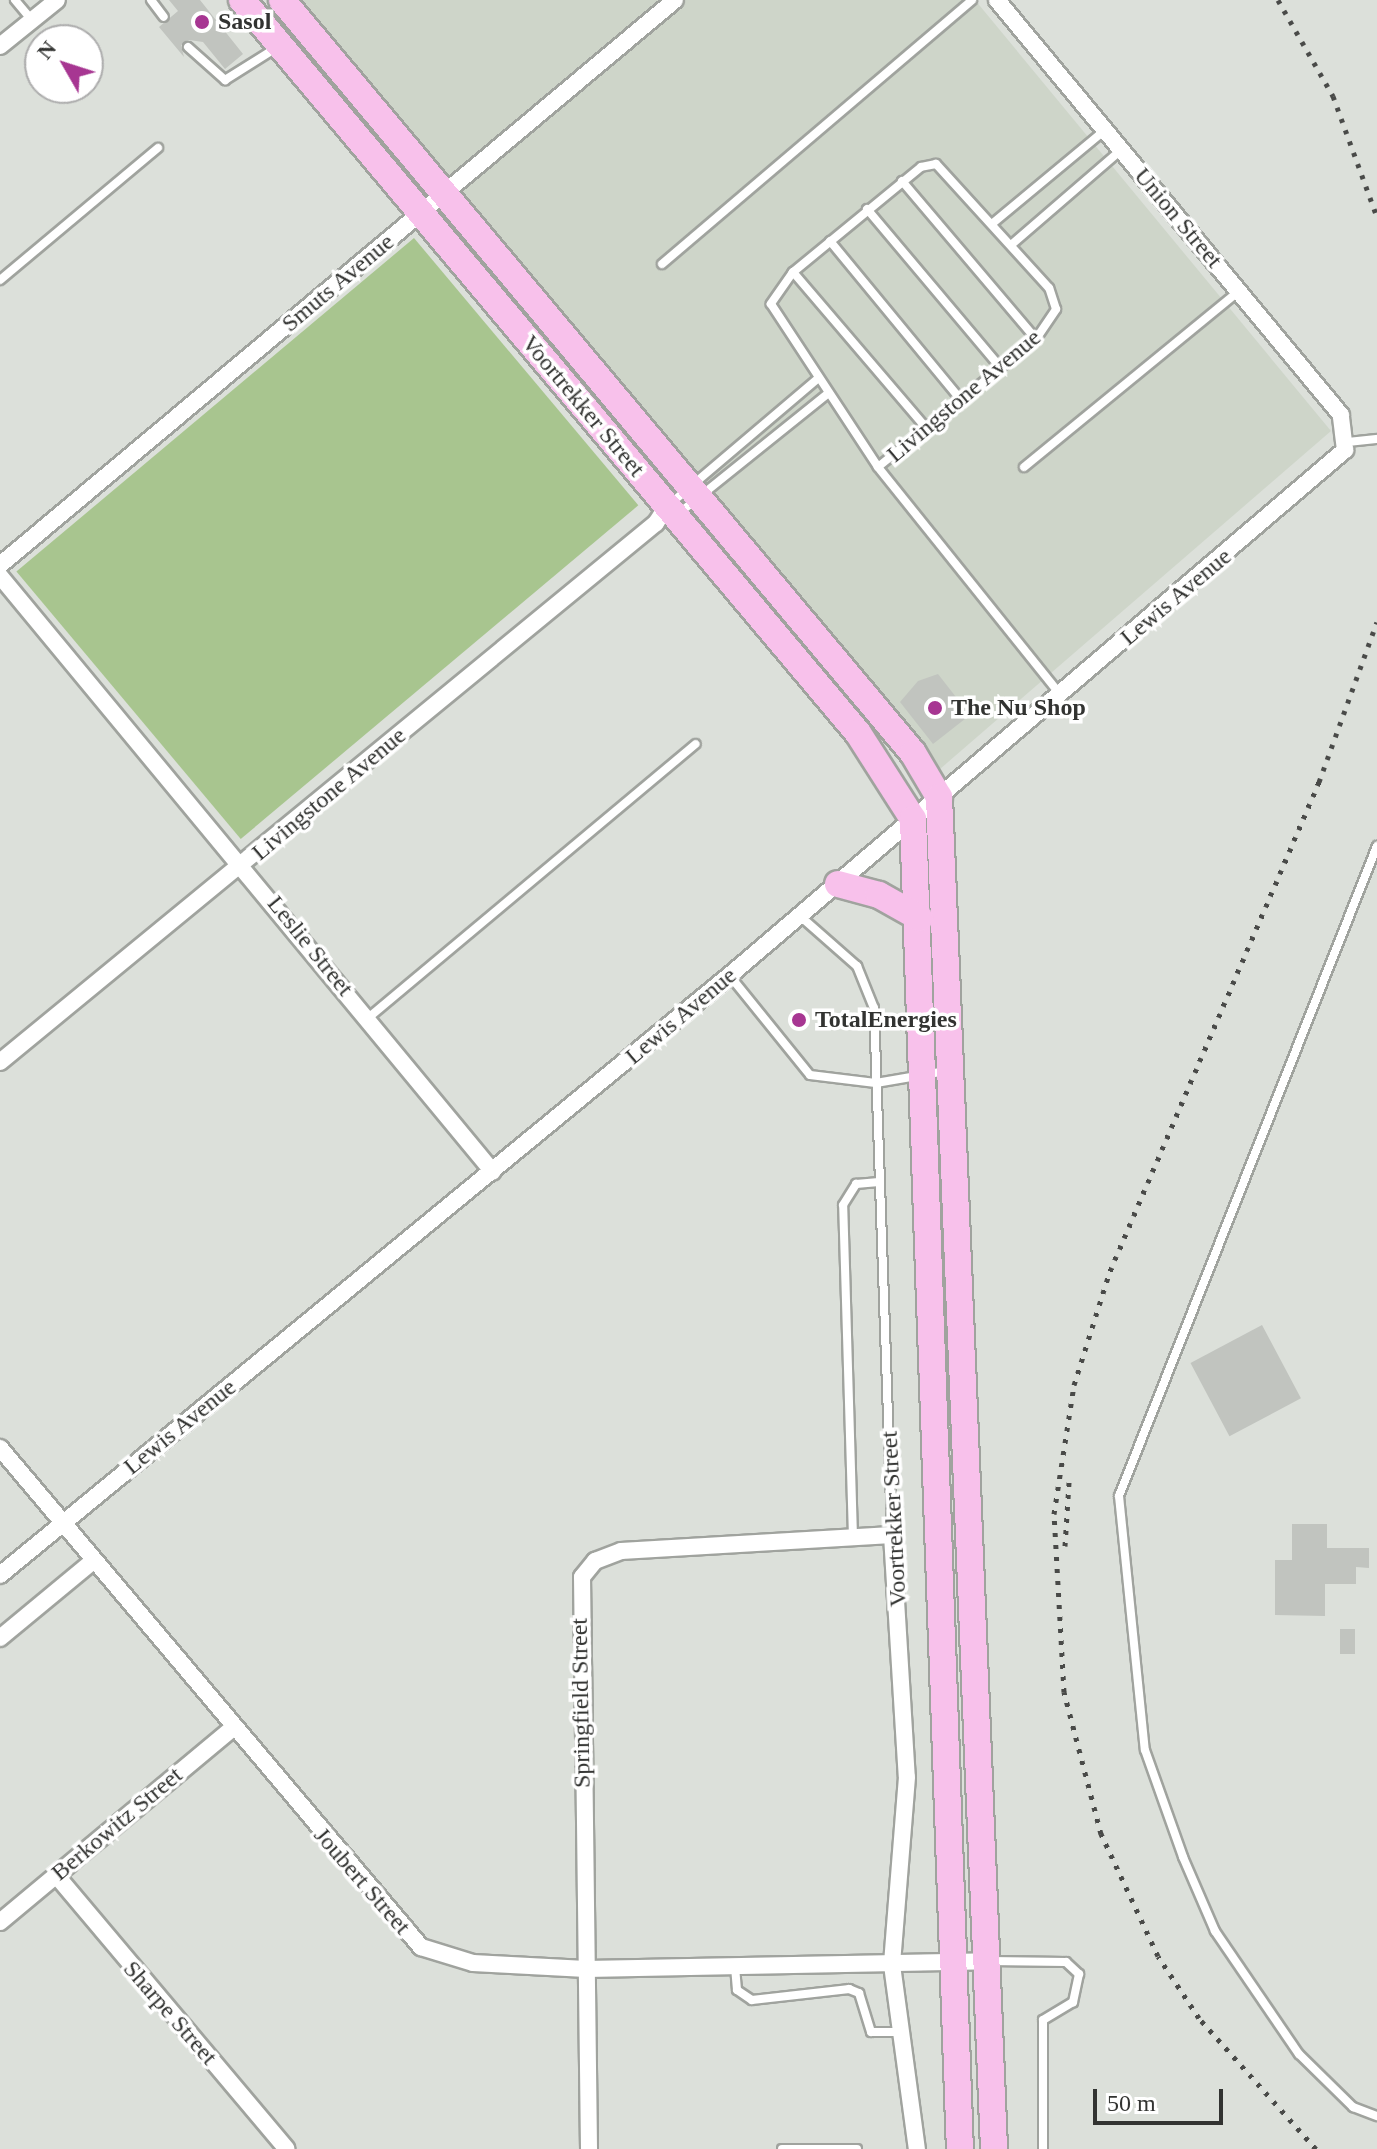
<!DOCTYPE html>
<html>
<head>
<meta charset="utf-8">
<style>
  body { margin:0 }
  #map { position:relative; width:1377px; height:2149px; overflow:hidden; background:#dce0da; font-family:"Times New Roman",serif }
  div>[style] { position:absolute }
  .built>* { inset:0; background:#ced5c9 }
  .green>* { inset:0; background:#a8c58f; transform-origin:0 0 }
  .building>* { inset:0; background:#c1c4bf; transform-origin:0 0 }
  .roads { filter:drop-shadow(2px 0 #a0a39e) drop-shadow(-2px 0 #a0a39e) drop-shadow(0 2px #a0a39e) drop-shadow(0 -2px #a0a39e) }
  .lane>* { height:8px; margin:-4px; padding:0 4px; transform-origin:4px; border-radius:4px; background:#fff }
  .street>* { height:16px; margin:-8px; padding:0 8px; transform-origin:8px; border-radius:8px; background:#fff }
  .primary>* { height:26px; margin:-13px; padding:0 13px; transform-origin:13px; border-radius:13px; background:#f8c1eb }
  .rail>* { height:5px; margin-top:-2.5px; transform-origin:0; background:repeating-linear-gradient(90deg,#494a48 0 4px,transparent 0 12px) }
  .dots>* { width:22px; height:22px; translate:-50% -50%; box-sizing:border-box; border:4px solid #fff; border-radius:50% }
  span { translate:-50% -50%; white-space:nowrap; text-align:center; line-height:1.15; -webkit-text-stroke:7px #fff; paint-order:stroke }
  .poi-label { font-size:24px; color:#323331; font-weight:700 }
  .left { translate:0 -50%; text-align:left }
  .street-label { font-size:24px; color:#323331 }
  .north { position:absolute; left:24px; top:24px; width:80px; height:80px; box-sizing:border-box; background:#fff; border:2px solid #adadad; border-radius:50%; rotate:309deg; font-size:22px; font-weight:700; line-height:32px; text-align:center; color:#323331 }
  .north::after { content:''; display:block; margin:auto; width:28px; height:36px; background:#a73692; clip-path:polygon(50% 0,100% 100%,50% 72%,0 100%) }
  .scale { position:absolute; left:1093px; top:2089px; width:130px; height:36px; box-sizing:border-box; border:4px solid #323331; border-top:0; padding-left:10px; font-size:24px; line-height:28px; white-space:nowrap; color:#323331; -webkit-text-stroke:6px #fff; paint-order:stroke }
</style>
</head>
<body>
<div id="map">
  <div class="built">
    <div style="clip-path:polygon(301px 0,975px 0,1331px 431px,940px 769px)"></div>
  </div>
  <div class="green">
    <div style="left:414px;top:238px;width:349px;height:519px;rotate:50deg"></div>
  </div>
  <div class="building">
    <div style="clip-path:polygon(169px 0,200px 0,243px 54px,225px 69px,203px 42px,189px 40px,181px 45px,184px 57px,159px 27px,178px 11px)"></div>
    <div style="clip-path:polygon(938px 674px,970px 715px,933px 744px,900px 702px,918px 681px)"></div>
    <div style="left:1262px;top:1325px;width:83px;height:81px;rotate:62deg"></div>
    <div style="clip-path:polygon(1292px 1524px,1327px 1524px,1327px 1548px,1369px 1548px,1369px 1568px,1356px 1567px,1356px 1584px,1325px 1584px,1325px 1616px,1275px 1615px,1275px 1560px,1292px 1560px)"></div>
    <div style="left:1340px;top:1629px;width:15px;height:25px"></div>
  </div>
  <div class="roads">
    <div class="lane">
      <div style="left:15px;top:0;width:26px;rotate:50deg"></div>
      <div style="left:151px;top:0;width:21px;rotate:53deg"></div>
      <div style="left:188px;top:47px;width:50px;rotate:41.7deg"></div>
      <div style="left:225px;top:80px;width:60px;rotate:-32.1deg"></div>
      <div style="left:902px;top:181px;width:207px;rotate:49.7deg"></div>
      <div style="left:867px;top:209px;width:208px;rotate:49.9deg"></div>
      <div style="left:993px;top:223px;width:146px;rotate:-39.7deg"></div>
      <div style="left:830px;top:241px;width:207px;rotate:50.5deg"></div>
      <div style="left:1011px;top:245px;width:145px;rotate:-40.8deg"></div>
      <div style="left:662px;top:264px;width:407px;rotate:-40.4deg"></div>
      <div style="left:793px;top:272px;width:206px;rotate:49.5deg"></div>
      <div style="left:0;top:280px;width:206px;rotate:-39.9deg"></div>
      <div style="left:1347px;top:442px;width:30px;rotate:-6deg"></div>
      <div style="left:878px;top:467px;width:203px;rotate:-39deg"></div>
      <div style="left:1036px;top:339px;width:36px;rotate:-56deg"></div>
      <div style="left:1056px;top:309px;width:22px;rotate:-108deg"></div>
      <div style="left:1049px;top:288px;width:168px;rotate:-132.3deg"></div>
      <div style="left:936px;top:164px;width:15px;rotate:169deg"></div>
      <div style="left:921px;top:167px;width:166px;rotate:140.6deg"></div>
      <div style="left:793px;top:272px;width:39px;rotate:125deg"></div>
      <div style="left:771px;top:304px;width:195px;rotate:56.7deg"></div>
      <div style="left:878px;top:467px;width:291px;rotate:51.3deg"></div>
      <div style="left:1024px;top:467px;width:278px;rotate:-39.3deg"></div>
      <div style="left:670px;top:504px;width:192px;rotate:-40.3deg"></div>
      <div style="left:678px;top:514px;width:191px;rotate:-38.8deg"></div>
      <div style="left:1377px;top:846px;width:699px;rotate:111.65deg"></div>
      <div style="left:1119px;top:1496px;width:255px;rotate:84.2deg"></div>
      <div style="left:1145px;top:1750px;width:114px;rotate:70.4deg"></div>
      <div style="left:1183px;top:1857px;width:81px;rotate:66.6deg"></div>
      <div style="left:1215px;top:1931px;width:149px;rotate:55.7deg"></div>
      <div style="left:1299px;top:2054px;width:76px;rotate:44.5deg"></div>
      <div style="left:1353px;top:2107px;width:26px;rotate:21deg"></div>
      <div style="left:800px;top:916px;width:76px;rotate:41.3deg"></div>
      <div style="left:857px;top:966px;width:45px;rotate:68deg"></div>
      <div style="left:874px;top:1008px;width:527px;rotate:88.04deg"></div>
      <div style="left:730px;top:976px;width:127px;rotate:51.1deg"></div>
      <div style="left:810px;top:1075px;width:66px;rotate:6.9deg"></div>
      <div style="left:876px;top:1083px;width:71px;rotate:-9.7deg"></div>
      <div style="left:368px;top:1018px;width:427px;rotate:-39.9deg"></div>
      <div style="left:853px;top:1537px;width:332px;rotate:-91.7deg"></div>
      <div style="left:843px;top:1205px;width:25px;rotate:-58deg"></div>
      <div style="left:856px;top:1184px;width:23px;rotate:-5deg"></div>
      <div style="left:990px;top:1961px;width:76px;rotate:0.8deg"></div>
      <div style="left:1066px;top:1962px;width:18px;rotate:43deg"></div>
      <div style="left:1079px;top:1974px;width:29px;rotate:102deg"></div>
      <div style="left:1073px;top:2002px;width:35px;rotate:149deg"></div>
      <div style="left:1043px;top:2020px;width:129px;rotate:90deg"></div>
      <div style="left:735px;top:1967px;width:23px;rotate:85deg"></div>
      <div style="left:737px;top:1990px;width:18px;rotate:34deg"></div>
      <div style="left:752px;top:2000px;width:98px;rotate:-6.5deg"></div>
      <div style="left:849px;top:1989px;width:11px;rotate:22deg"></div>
      <div style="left:859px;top:1993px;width:41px;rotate:72.9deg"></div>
      <div style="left:871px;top:2032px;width:31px"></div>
      <div style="left:782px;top:2149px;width:75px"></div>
    </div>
    <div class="street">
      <div style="left:0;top:46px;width:73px;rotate:-38.9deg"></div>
      <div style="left:0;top:565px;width:880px;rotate:-39.93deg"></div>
      <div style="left:0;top:576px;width:773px;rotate:50.4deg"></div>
      <div style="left:0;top:1062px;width:849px;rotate:-39.41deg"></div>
      <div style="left:656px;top:523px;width:20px;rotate:-57deg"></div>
      <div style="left:0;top:1448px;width:653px;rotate:49.85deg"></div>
      <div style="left:421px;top:1947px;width:54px;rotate:17.1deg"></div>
      <div style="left:473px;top:1963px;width:113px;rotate:3deg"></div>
      <div style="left:586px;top:1969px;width:404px;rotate:-1.1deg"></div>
      <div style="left:0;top:1575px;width:945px;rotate:-39.42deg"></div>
      <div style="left:730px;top:975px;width:809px;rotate:-40.49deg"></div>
      <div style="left:1345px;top:450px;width:35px;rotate:-97deg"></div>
      <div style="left:1341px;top:415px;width:539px;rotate:-129.66deg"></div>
      <div style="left:0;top:1638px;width:121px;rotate:-39.6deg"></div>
      <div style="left:56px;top:1875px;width:358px;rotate:49.9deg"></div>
      <div style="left:0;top:1922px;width:305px;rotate:-39.8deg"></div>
      <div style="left:589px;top:2149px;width:572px;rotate:-90.7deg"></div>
      <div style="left:582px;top:1577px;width:21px;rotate:-51deg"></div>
      <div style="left:595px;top:1561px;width:28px;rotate:-21deg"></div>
      <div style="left:621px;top:1551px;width:271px;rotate:-3.4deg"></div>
      <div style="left:892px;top:1535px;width:242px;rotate:86.5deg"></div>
      <div style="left:907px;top:1777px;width:189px;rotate:94.6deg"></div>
      <div style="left:892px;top:1965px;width:186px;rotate:82.3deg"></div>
    </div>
    <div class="primary">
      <div style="left:242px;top:0;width:957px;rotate:49.96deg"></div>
      <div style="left:858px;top:733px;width:102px;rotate:57.4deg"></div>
      <div style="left:913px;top:819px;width:1331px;rotate:87.98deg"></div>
      <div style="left:282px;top:0;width:982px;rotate:50.04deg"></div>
      <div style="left:913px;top:753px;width:51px;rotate:59.4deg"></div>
      <div style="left:939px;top:797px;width:1353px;rotate:87.67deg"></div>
      <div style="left:838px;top:884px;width:42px;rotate:15deg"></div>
      <div style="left:879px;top:895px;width:47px;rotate:29.3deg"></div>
    </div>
  </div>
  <div class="rail">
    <div style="left:1278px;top:0;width:111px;rotate:60.2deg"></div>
    <div style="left:1333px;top:96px;width:129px;rotate:70deg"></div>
    <div style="left:1065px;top:1546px;width:64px;rotate:-86.4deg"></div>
    <div style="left:1316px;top:2149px;width:176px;rotate:-131.8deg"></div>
    <div style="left:1199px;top:2018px;width:74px;rotate:-123.5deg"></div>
    <div style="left:1158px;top:1956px;width:135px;rotate:-115deg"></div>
    <div style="left:1101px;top:1834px;width:147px;rotate:-104.6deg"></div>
    <div style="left:1064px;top:1692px;width:178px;rotate:-93.2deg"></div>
    <div style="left:1054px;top:1514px;width:131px;rotate:-81.2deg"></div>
    <div style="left:1074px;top:1385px;width:120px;rotate:-72.5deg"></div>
    <div style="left:1110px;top:1271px;width:532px;rotate:-66.86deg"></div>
    <div style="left:1319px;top:782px;width:170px;rotate:-70.1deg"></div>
  </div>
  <div class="dots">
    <div style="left:202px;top:22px;background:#a73692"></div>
    <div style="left:935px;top:708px;background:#a73692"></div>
    <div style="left:799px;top:1020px;background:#a73692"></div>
  </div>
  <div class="poi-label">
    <span class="left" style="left:218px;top:22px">Sasol</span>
    <span class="left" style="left:951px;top:708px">The Nu Shop</span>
    <span class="left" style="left:815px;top:1020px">TotalEnergies</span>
  </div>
  <div class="street-label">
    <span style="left:1178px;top:218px;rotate:50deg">Union Street</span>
    <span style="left:338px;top:283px;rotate:-40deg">Smuts Avenue</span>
    <span style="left:964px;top:396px;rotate:-40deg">Livingstone Avenue</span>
    <span style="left:583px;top:406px;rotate:50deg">Voortrekker Street</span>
    <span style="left:1176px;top:597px;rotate:-40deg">Lewis Avenue</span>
    <span style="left:329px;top:794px;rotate:-40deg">Livingstone Avenue</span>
    <span style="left:310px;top:946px;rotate:51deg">Leslie Street</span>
    <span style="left:681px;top:1016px;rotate:-40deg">Lewis Avenue</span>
    <span style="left:180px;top:1427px;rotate:-39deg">Lewis Avenue</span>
    <span style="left:894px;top:1519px;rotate:-93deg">Voortrekker Street</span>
    <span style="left:581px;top:1703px;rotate:-91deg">Springfield Street</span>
    <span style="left:117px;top:1824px;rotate:-40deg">Berkowitz Street</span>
    <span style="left:362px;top:1881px;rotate:49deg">Joubert Street</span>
    <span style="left:170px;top:2013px;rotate:49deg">Sharpe Street</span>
  </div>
  <div class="north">N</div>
  <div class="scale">50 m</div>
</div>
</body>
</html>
